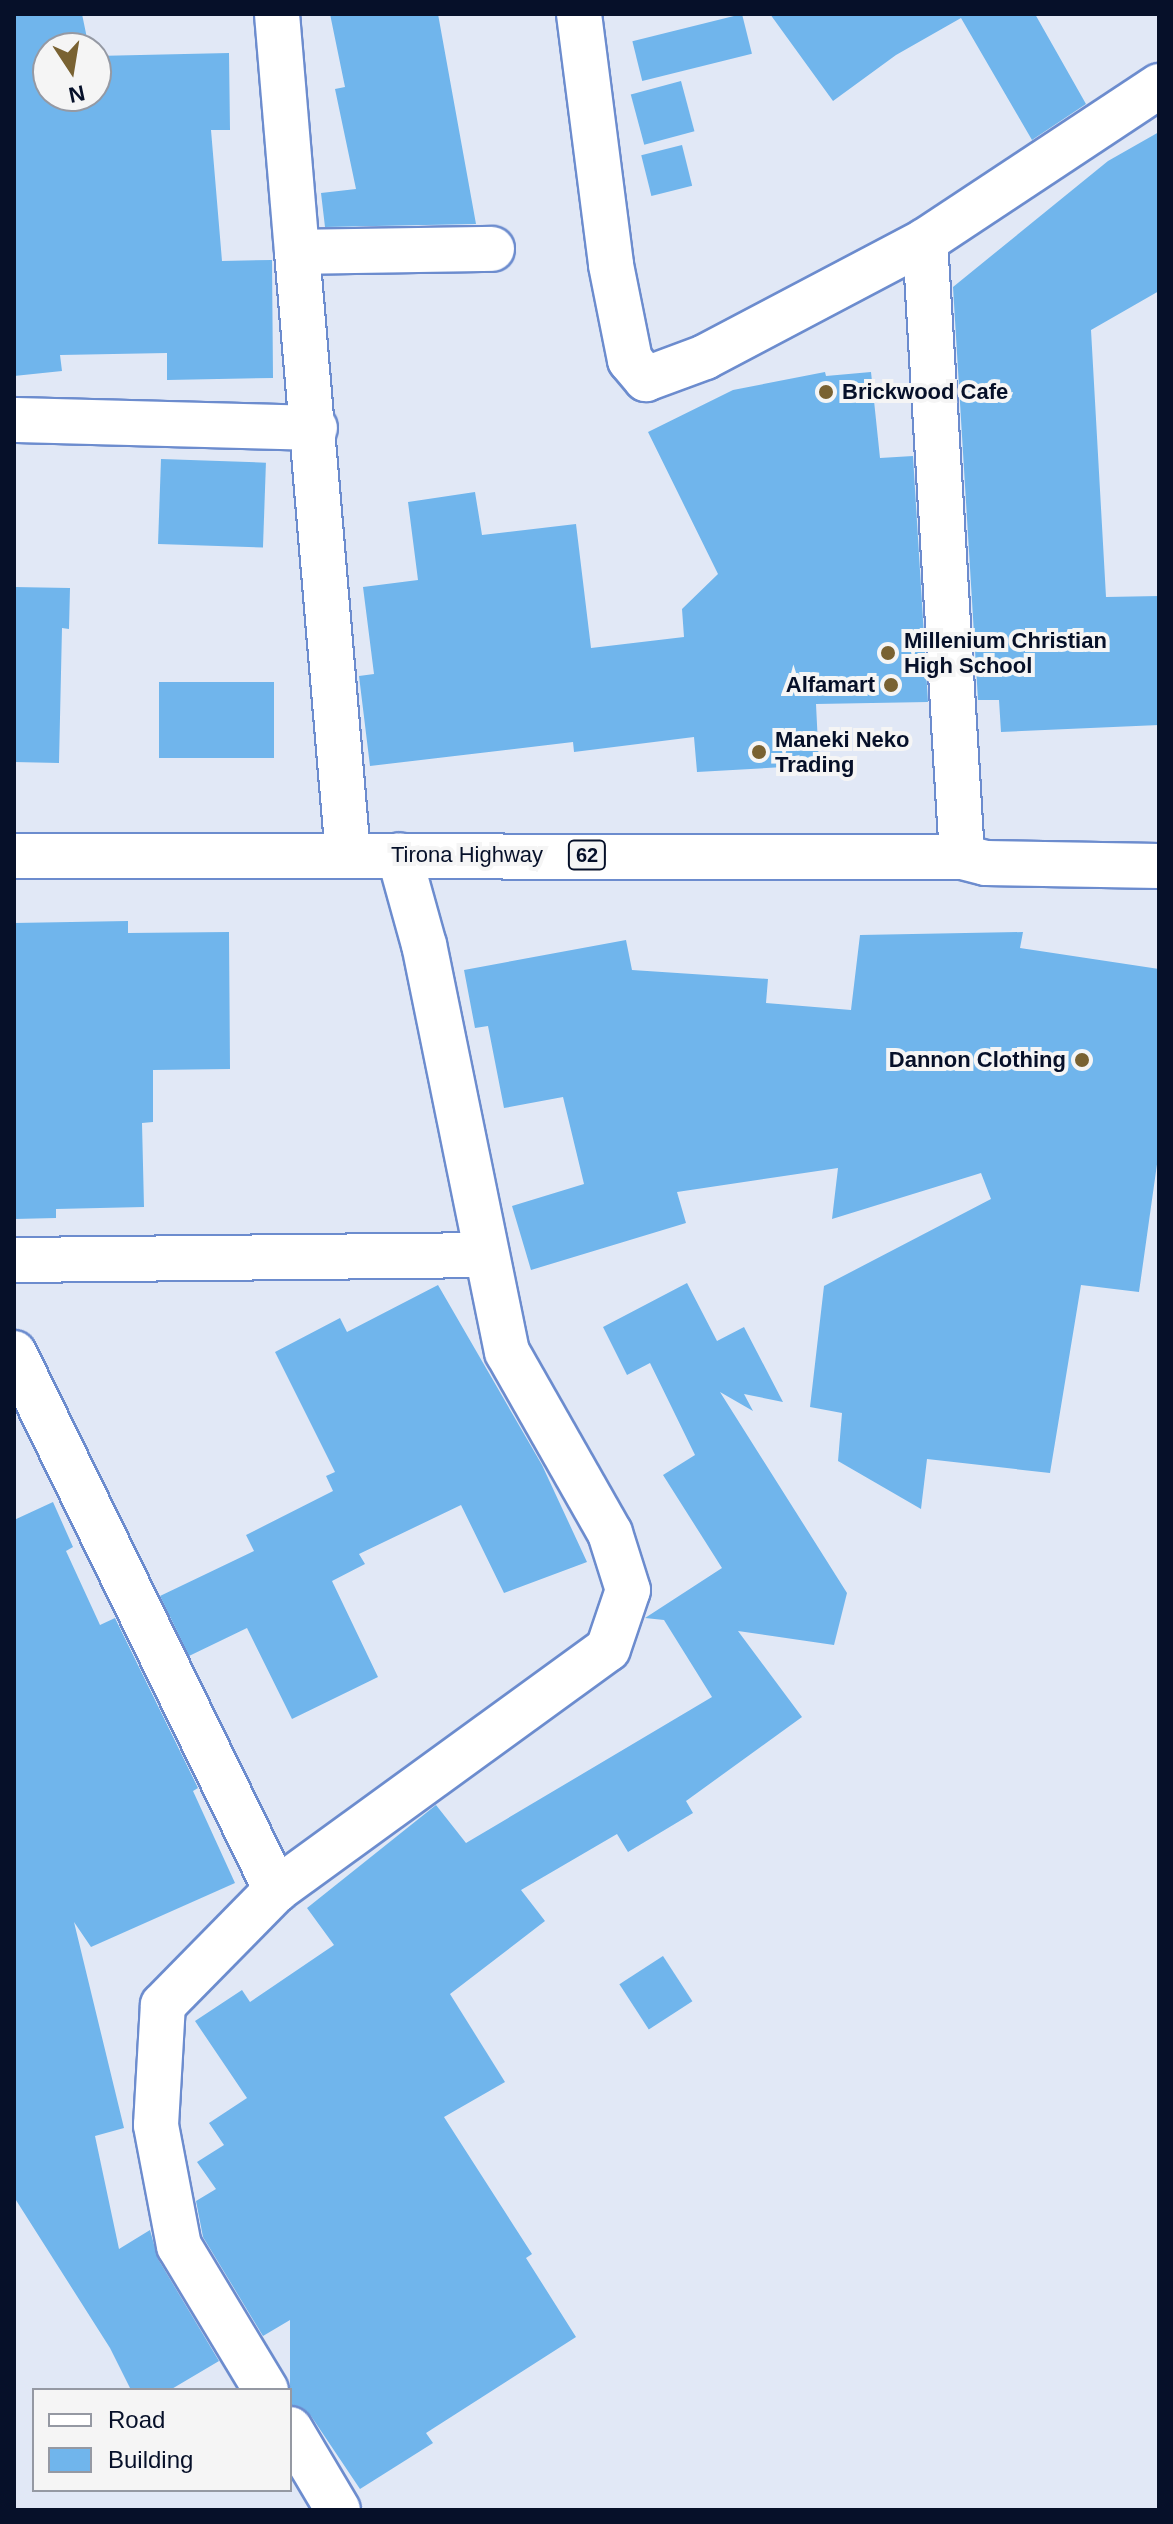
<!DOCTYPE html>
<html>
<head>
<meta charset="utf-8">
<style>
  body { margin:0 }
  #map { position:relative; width:1173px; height:2524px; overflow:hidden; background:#e1e8f6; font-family:Arial,sans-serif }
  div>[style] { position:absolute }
  .building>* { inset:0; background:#70b5ec; transform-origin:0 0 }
  .roads { filter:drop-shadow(2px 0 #6c8cce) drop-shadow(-2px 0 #6c8cce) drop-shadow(0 2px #6c8cce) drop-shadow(0 -2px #6c8cce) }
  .street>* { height:44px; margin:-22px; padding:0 22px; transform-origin:22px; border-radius:22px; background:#fff }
  .primary>* { height:44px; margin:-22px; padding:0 22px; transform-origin:22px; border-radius:22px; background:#fff }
  .dots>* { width:22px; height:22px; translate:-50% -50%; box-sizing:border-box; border:4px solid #f5f5f5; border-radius:50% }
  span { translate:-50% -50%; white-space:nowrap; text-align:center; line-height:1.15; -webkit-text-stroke:8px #f5f5f5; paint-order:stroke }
  .shield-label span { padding:2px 6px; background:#f5f5f5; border:2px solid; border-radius:6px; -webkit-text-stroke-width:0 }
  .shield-label { font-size:20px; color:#061029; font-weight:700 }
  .poi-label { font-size:22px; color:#061029; font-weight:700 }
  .left { translate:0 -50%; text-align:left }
  .right { translate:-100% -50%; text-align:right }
  .street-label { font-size:22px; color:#061029 }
  .frame { position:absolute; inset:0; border:16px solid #061029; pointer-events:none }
  .legend { position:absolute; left:32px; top:2388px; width:260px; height:104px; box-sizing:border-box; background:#f5f5f5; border:2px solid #9599a3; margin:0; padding:10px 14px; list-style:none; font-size:24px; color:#061029 }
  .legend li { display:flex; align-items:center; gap:16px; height:40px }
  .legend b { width:40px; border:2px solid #9599a3 }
  .north { position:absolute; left:32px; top:32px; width:80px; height:80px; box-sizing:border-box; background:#f5f5f5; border:2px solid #9599a3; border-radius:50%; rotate:168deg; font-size:22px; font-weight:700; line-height:32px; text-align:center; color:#061029 }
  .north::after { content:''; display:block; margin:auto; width:28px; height:36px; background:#796232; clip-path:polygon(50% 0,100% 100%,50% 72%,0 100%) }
</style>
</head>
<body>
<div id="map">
  <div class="building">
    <div style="clip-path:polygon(14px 14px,82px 14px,89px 48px,48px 48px,48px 96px,96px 96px,96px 56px,229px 53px,230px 130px,211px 130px,222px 261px,272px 260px,273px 378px,167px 380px,167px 353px,60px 355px,62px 371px,14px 376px)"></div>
    <div style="clip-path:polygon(330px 14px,438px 14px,476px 224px,325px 227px,321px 193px,356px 189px,335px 89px,345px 87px)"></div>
    <div style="left:742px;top:14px;width:41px;height:113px;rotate:76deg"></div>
    <div style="clip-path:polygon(770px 14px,1035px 14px,1086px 104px,1032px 140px,961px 18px,896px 55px,833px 101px)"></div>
    <div style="left:681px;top:81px;width:52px;height:52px;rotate:75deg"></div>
    <div style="clip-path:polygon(1159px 132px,1159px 291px,1091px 330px,1106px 597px,1159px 596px,1159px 725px,1001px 732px,999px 700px,978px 700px,953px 287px,1108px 161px)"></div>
    <div style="left:682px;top:145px;width:42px;height:42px;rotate:76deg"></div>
    <div style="clip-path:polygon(825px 372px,826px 376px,871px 372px,880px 458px,913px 456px,928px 702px,816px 704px,819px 765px,697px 772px,694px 737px,574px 752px,573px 742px,370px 766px,359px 676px,374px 674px,363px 587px,418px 580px,408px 502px,475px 492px,482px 535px,576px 524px,591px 648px,684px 637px,682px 609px,718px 574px,648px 432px,733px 390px)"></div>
    <div style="left:161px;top:459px;width:105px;height:85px;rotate:2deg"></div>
    <div style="clip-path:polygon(14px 587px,70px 588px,69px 629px,62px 628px,59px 763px,14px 762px)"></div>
    <div style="left:159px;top:682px;width:115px;height:76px"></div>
    <div style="clip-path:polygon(128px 921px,128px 933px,229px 932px,230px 1069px,153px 1070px,153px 1122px,142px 1123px,144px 1207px,56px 1209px,56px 1218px,14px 1219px,14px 923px)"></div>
    <div style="clip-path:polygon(1023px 932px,1020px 948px,1159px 969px,1159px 1150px,1139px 1292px,1081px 1285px,1050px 1473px,927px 1459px,921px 1509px,838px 1461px,842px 1413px,810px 1407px,824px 1286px,991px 1199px,981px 1173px,832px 1219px,838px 1168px,677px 1192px,686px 1223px,531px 1270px,512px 1206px,584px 1184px,563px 1097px,504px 1108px,488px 1026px,475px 1028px,464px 970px,626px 940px,632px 970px,768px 979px,766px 1003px,851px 1010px,860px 935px)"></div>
    <div style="clip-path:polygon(687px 1283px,717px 1341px,744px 1327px,783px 1402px,744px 1394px,753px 1411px,720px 1392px,847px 1593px,834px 1645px,738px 1631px,802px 1717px,686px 1801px,693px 1813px,628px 1852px,617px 1834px,521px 1890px,545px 1921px,450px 1994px,505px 2082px,444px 2117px,532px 2254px,526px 2258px,576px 2337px,426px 2433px,433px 2443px,360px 2489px,311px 2416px,290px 2404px,290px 2320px,263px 2336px,203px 2237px,196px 2201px,216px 2189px,197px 2162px,224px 2145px,209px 2123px,247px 2098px,195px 2021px,242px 1990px,250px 2002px,334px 1945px,307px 1908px,436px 1805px,466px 1843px,712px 1697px,664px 1620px,645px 1618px,722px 1568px,663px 1475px,695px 1455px,650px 1363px,627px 1375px,603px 1327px)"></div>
    <div style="clip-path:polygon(438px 1285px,542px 1465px,587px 1562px,504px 1593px,461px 1505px,359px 1554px,365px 1564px,332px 1581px,378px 1677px,292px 1719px,247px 1628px,189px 1656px,160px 1596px,254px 1551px,246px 1535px,333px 1491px,326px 1476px,335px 1472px,275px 1352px,340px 1318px,347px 1332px)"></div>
    <div style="clip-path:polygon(53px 1502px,73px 1547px,66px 1551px,100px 1625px,115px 1618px,198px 1788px,193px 1791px,235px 1883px,91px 1947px,74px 1922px,124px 2128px,95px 2136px,119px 2249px,150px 2230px,158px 2259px,219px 2361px,170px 2390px,131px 2390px,110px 2348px,14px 2197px,14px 1520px)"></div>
    <div style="left:663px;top:1956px;width:54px;height:52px;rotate:57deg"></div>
  </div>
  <div class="roads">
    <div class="street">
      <div style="left:277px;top:14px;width:239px;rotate:85.2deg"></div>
      <div style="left:297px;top:252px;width:195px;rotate:-0.9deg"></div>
      <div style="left:579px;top:14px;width:253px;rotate:82.7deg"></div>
      <div style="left:611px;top:265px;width:97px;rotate:78.7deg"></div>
      <div style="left:630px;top:360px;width:25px;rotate:50deg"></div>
      <div style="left:646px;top:379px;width:63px;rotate:-20.4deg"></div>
      <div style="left:705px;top:357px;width:249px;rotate:-27.8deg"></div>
      <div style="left:925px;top:241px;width:281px;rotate:-33.5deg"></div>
      <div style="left:925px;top:241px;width:617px;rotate:86.56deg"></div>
      <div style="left:297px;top:252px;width:605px;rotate:85.17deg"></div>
      <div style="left:14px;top:420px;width:301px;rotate:1.5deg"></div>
      <div style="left:14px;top:1260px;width:472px;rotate:-0.6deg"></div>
      <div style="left:14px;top:1353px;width:598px;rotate:63.99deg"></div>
      <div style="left:266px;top:2390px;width:168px;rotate:-121.1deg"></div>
      <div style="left:179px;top:2246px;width:123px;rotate:-100.8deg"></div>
      <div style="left:156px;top:2125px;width:120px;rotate:-86.7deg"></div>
      <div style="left:163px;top:2005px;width:161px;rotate:-45.5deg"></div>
      <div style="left:276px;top:1890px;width:410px;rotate:-36deg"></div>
      <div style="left:608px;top:1649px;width:62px;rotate:-71.3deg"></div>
      <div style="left:628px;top:1590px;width:60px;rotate:-107.5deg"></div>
      <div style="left:610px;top:1533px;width:208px;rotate:-119.6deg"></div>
      <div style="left:507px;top:1352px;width:415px;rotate:-101.5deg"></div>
      <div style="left:424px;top:945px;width:93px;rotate:-105.5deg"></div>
      <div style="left:290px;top:2429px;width:94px;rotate:59.3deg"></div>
    </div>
    <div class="primary">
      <div style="left:14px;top:856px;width:948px;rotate:0.06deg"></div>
      <div style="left:962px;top:857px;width:25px;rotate:14deg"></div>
      <div style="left:986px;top:863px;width:173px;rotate:1deg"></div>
    </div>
  </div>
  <div class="dots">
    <div style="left:826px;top:392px;background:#796232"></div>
    <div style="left:888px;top:653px;background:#796232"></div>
    <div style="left:891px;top:685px;background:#796232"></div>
    <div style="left:759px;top:752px;background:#796232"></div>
    <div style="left:1082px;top:1060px;background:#796232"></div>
  </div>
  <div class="shield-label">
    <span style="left:587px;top:855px">62</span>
  </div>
  <div class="poi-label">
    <span class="left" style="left:842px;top:392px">Brickwood Cafe</span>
    <span class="left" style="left:904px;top:653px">Millenium Christian<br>High School</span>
    <span class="right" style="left:875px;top:685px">Alfamart</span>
    <span class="left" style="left:775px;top:752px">Maneki Neko<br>Trading</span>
    <span class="right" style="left:1066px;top:1060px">Dannon Clothing</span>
  </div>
  <div class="street-label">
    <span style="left:467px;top:855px">Tirona Highway</span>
  </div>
  <div class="frame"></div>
  <ul class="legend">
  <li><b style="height:10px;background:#fff"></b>Road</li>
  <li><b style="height:22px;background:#70b5ec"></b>Building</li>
  </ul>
  <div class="north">N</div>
</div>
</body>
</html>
